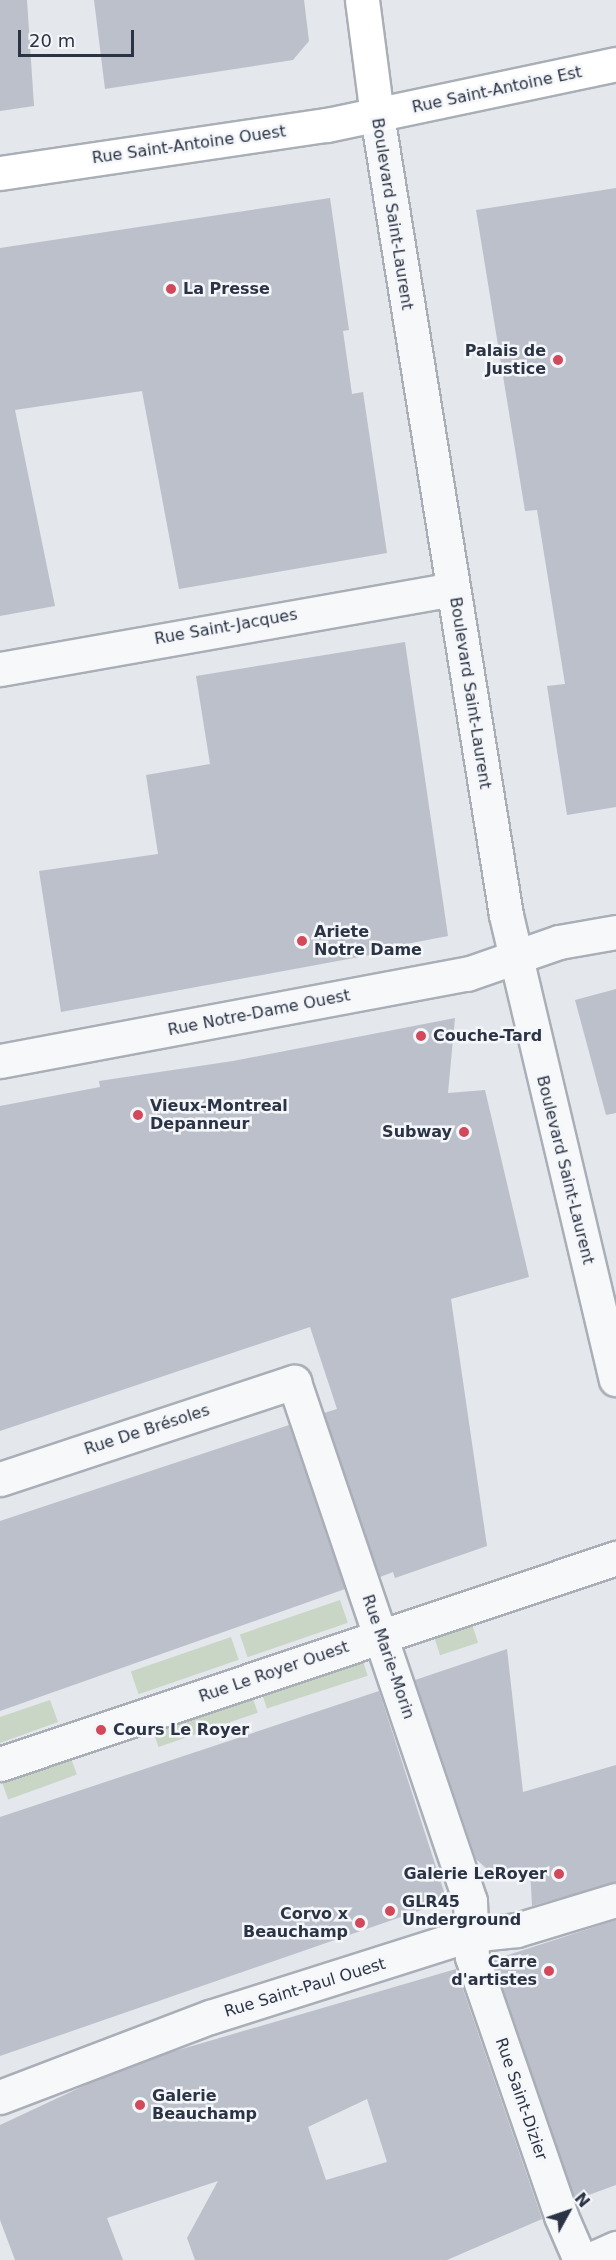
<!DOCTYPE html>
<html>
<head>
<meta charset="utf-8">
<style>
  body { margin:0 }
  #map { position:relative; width:616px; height:2260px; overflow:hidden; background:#e4e7ec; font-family:"DejaVu Sans",sans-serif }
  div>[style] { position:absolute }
  .green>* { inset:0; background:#c9d6c5; transform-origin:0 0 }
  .building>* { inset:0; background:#bbc0ca }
  .roads { filter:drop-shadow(2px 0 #a9aeb7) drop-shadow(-2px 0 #a9aeb7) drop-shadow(0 2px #a9aeb7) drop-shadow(0 -2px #a9aeb7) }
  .minor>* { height:33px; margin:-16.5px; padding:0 16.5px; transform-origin:16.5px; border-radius:16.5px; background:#f7f8fa }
  .major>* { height:33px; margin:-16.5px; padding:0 16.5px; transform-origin:16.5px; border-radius:16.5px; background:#fff }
  .dots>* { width:16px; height:16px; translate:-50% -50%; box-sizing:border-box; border:3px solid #f4f6f9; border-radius:50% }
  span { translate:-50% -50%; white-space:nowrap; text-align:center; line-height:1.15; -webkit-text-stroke:5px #f4f6f9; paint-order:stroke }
  .street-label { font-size:16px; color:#2b3445 }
  .poi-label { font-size:16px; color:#2b3445; font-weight:700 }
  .left { translate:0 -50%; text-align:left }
  .right { translate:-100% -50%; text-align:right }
  .north { position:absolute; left:538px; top:2182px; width:60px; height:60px; -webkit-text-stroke:4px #f4f6f9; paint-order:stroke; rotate:50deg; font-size:16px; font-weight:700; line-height:24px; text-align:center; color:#2b3445 }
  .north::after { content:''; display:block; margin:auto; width:21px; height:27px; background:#2b3445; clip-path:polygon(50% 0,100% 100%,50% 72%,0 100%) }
  .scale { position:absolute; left:18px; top:30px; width:116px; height:27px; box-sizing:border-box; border:3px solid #2b3445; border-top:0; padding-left:8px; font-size:18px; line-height:21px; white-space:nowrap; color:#2b3445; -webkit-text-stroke:4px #f4f6f9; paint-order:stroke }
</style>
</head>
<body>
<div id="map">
  <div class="green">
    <div style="left:340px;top:1600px;width:24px;height:106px;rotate:71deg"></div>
    <div style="left:471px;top:1621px;width:23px;height:40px;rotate:72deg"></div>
    <div style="left:231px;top:1637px;width:24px;height:106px;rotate:71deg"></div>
    <div style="left:360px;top:1652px;width:25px;height:106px;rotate:72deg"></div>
    <div style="left:250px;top:1690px;width:24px;height:105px;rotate:71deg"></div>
    <div style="clip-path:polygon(50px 1700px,58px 1722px,0 1743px,0 1717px)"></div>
    <div style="left:69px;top:1753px;width:23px;height:73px;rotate:70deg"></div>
  </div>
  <div class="building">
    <div style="clip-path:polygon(0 0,27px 0,34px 106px,0 111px)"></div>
    <div style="clip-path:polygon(94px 0,304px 0,309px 41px,293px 60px,105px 89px)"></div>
    <div style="clip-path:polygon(616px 188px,616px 807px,567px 815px,547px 686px,565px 684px,537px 510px,525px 511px,476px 210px)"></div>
    <div style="clip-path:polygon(330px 198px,349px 330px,343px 331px,352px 394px,363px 392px,387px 553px,179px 589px,142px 391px,15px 410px,55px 606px,0 616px,0 248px)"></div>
    <div style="clip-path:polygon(405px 642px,448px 936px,370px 951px,370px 955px,61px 1012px,39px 871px,158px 854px,146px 775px,210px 764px,196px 676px)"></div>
    <div style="clip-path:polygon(616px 989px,616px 1113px,606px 1115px,575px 1000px)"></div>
    <div style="clip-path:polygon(455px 1018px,448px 1093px,485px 1090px,529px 1277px,451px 1299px,487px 1546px,395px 1578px,393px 1572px,380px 1577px,324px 1413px,337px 1409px,310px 1327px,0 1431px,0 1106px,100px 1087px,99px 1081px,233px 1061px)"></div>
    <div style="clip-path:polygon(289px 1425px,345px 1589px,0 1711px,0 1521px)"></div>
    <div style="clip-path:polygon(507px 1649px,523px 1792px,616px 1765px,616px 1882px,532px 1906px,530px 1869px,500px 1881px,476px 1859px,415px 1680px)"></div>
    <div style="clip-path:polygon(379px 1691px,447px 1901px,0 2056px,0 1817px)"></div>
    <div style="clip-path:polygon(616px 1920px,616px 2185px,575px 2200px,493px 1960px)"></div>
    <div style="clip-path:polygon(evenodd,456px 1969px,542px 2219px,447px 2260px,195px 2260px,187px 2238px,218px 2181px,107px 2218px,123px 2260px,15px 2260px,0 2220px,0 2125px,92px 2082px,168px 2053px,456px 1969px,367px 2099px,387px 2162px,326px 2180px,308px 2127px,367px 2099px)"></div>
  </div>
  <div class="roads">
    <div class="minor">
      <div style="left:377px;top:115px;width:810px;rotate:80.84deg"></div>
      <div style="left:506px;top:915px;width:477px;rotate:76.7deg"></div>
      <div style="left:0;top:669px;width:460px;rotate:-10deg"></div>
      <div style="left:0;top:1061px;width:475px;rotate:-10.6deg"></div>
      <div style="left:467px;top:974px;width:97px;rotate:-19.2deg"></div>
      <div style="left:559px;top:942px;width:58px;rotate:-10deg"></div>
      <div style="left:0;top:1479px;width:310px;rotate:-18.3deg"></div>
      <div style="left:294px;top:1382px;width:548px;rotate:71.27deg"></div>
      <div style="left:470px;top:1901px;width:56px;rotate:88deg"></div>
      <div style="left:472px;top:1957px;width:274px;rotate:71deg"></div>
      <div style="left:561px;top:2216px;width:48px;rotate:66.6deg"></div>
      <div style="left:0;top:1764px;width:650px;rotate:-18.49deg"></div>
      <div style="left:0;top:2097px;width:225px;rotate:-20.9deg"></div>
      <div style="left:210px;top:2017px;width:272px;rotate:-17.6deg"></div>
      <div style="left:469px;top:1935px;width:48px;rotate:-5.9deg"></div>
      <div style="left:517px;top:1930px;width:103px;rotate:-16.9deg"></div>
      <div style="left:589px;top:2260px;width:30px;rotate:-24deg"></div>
    </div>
    <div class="major">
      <div style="left:362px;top:0;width:116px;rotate:82.6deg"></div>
      <div style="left:0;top:173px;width:331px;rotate:-8.4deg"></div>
      <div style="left:327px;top:125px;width:295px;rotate:-11.9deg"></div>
    </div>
  </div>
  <div class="dots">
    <div style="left:171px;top:289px;background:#d1495b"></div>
    <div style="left:558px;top:360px;background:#d1495b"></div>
    <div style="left:302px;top:941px;background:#d1495b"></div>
    <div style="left:421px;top:1036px;background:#d1495b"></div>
    <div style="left:138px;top:1115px;background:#d1495b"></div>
    <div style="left:464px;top:1132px;background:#d1495b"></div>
    <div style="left:101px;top:1730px;background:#d1495b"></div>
    <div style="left:559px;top:1874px;background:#d1495b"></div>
    <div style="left:390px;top:1911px;background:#d1495b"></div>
    <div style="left:360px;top:1923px;background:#d1495b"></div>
    <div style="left:549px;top:1971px;background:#d1495b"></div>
    <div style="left:140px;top:2105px;background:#d1495b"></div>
  </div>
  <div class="street-label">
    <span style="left:497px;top:90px;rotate:-12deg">Rue Saint-Antoine Est</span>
    <span style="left:189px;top:145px;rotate:-8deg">Rue Saint-Antoine Ouest</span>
    <span style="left:392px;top:214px;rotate:81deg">Boulevard Saint-Laurent</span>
    <span style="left:226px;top:627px;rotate:-10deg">Rue Saint-Jacques</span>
    <span style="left:470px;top:693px;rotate:81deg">Boulevard Saint-Laurent</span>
    <span style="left:259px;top:1013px;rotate:-11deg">Rue Notre-Dame Ouest</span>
    <span style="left:565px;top:1170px;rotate:76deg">Boulevard Saint-Laurent</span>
    <span style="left:147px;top:1430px;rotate:-18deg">Rue De Brésoles</span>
    <span style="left:388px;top:1657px;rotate:71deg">Rue Marie-Morin</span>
    <span style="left:274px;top:1672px;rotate:-19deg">Rue Le Royer Ouest</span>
    <span style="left:305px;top:1988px;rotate:-17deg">Rue Saint-Paul Ouest</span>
    <span style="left:521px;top:2099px;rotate:71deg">Rue Saint-Dizier</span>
  </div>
  <div class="poi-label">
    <span class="left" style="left:183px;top:289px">La Presse</span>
    <span class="right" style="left:546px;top:360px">Palais de<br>Justice</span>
    <span class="left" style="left:314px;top:941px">Ariete<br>Notre Dame</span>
    <span class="left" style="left:433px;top:1036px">Couche-Tard</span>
    <span class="left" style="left:150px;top:1115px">Vieux-Montreal<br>Depanneur</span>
    <span class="right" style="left:452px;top:1132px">Subway</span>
    <span class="left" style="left:113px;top:1730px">Cours Le Royer</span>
    <span class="right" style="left:547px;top:1874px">Galerie LeRoyer</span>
    <span class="left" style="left:402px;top:1911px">GLR45<br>Underground</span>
    <span class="right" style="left:348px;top:1923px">Corvo x<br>Beauchamp</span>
    <span class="right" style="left:537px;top:1971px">Carre<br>d'artistes</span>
    <span class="left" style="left:152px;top:2105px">Galerie<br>Beauchamp</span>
  </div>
  <div class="north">N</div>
  <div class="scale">20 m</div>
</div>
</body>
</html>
